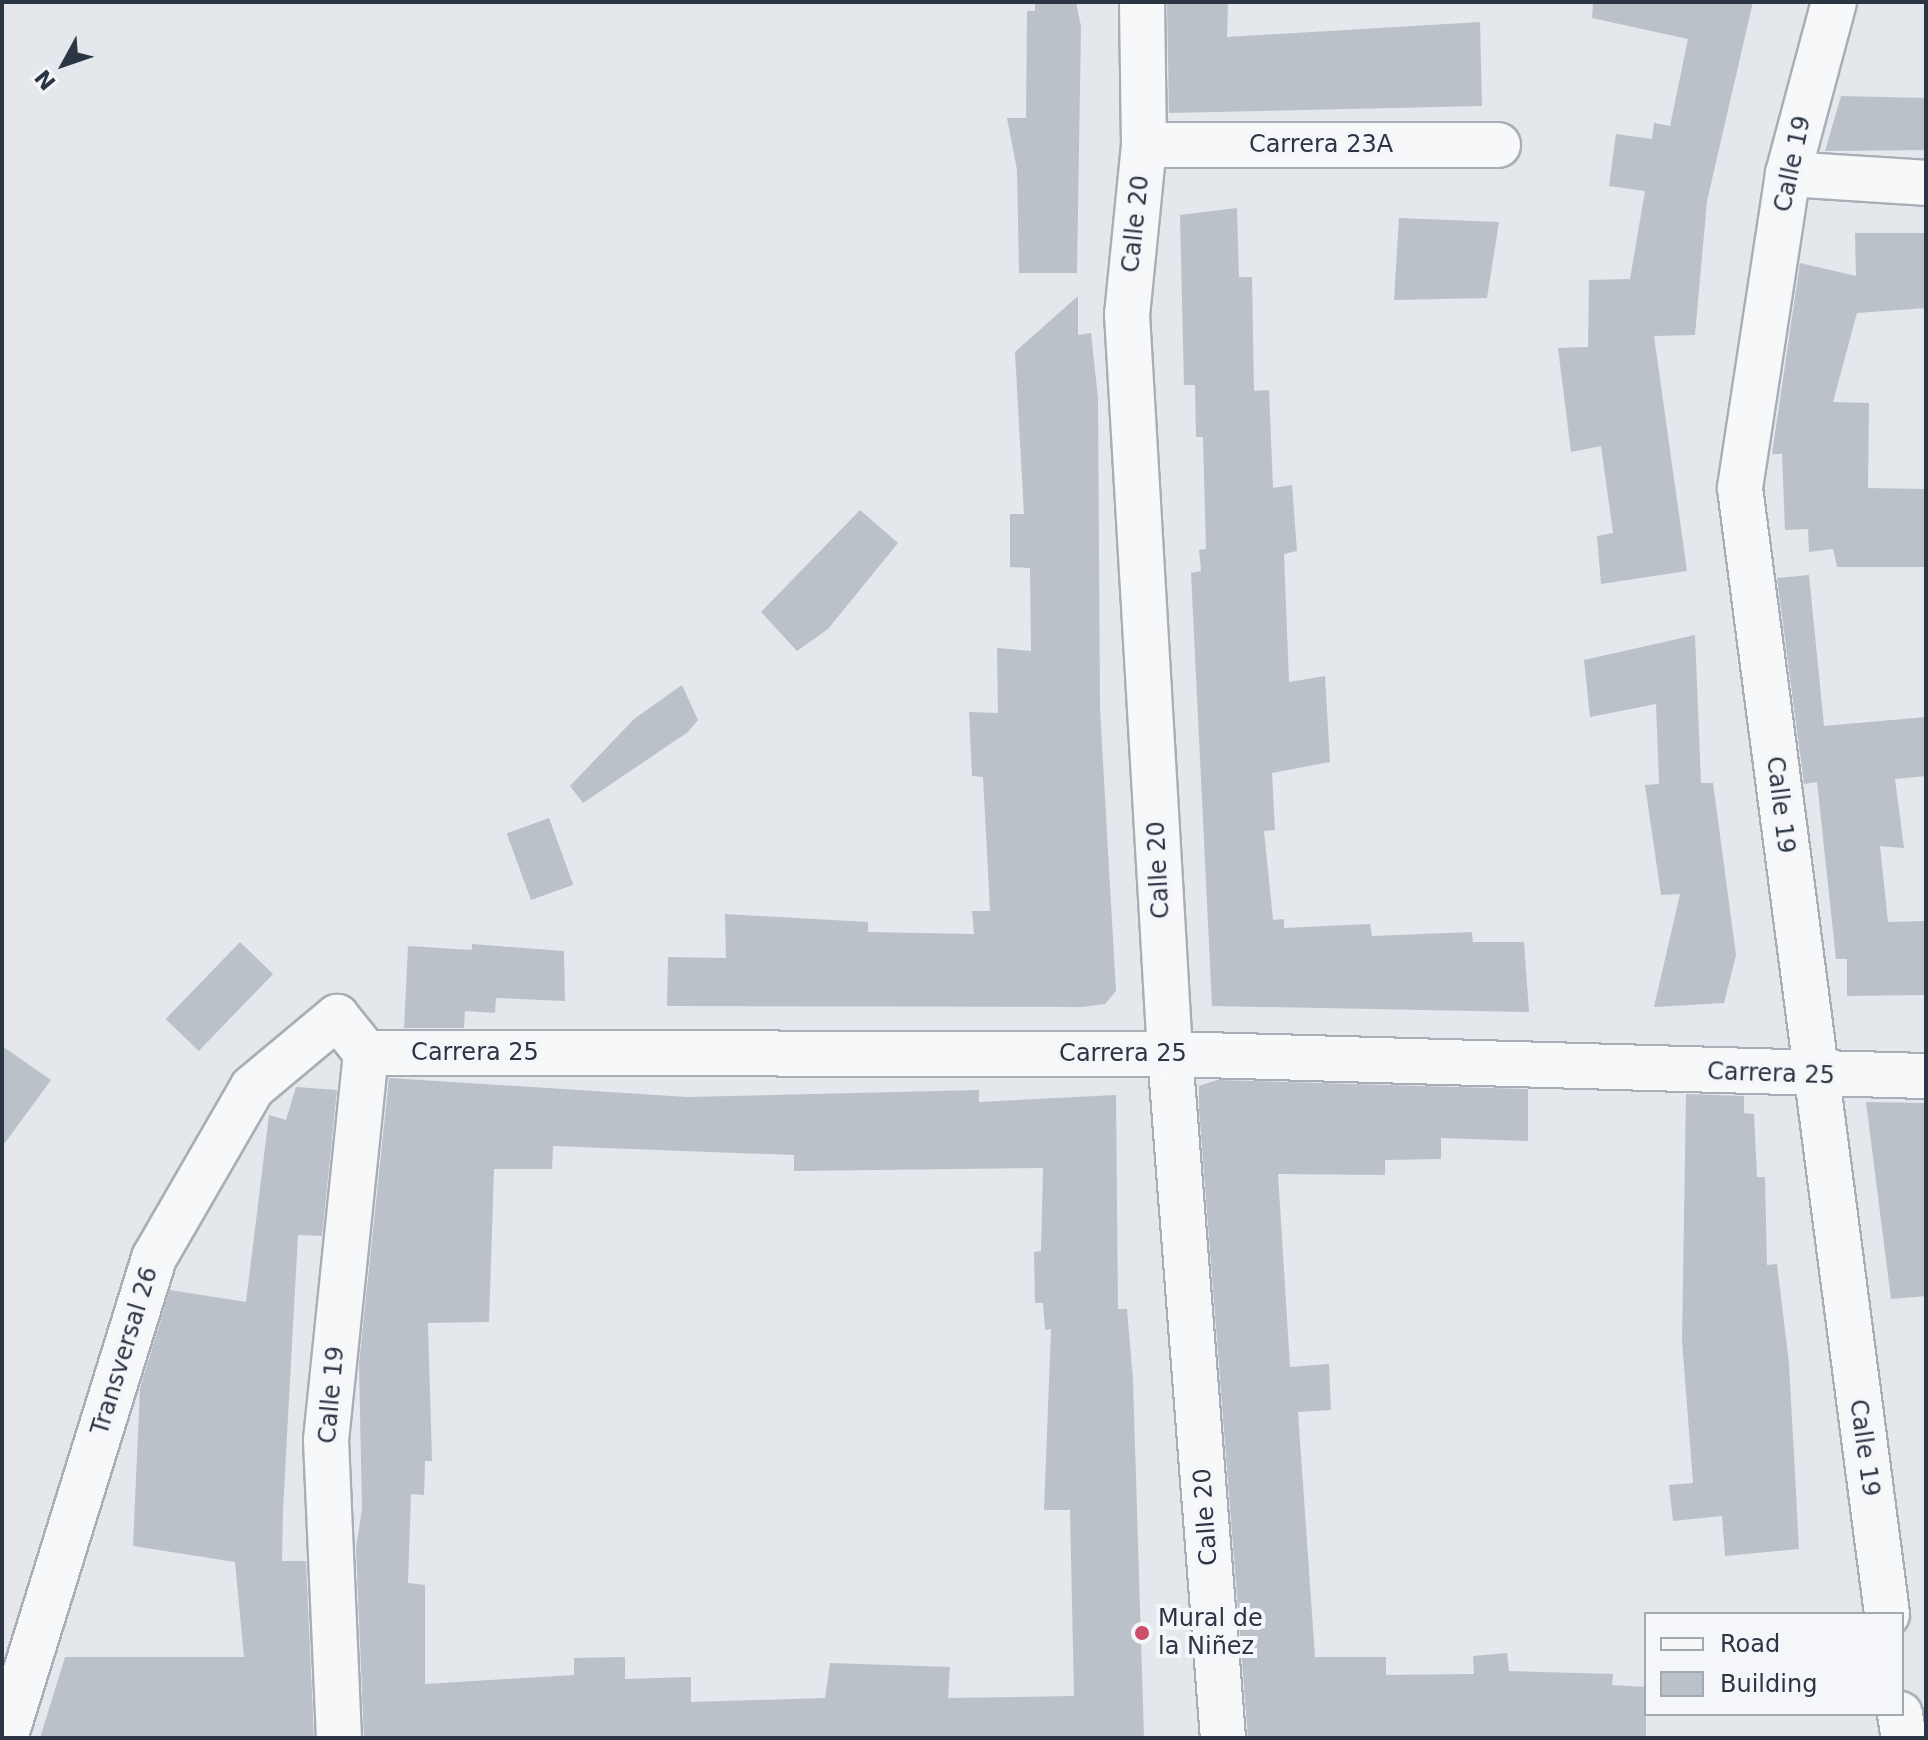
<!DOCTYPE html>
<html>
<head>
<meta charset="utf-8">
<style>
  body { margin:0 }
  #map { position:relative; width:1928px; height:1740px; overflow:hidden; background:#e4e7ec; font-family:"DejaVu Sans",sans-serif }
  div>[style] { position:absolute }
  .building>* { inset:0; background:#bbc1c9; transform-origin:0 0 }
  .roads { filter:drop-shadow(2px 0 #a9aeb6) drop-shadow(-2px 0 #a9aeb6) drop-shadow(0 2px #a9aeb6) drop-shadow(0 -2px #a9aeb6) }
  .minor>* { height:44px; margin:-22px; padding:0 22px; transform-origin:22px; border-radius:22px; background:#f7f8fa }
  .dots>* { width:22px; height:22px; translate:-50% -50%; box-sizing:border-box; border:4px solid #f4f6f9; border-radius:50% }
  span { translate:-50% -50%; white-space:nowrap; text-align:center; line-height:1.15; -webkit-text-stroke:8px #f4f6f9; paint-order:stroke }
  .street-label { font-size:24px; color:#2c3544 }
  .poi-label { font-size:24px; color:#2c3544 }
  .left { translate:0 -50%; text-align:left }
  .frame { position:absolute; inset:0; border:4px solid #2c3544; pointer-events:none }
  .legend { position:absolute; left:1644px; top:1612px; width:260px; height:104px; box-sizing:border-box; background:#f4f6f9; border:2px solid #a4a9b1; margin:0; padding:10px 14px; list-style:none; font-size:24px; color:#2c3544 }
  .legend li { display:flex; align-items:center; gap:16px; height:40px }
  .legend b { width:40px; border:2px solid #a4a9b1 }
  .north { position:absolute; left:24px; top:24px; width:80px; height:80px; -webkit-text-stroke:6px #f4f6f9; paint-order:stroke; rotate:230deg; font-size:22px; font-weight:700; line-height:32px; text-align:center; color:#2c3544 }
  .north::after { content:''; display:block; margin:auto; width:28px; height:36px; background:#2c3544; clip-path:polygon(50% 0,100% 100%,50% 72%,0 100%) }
</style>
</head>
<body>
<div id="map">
  <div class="building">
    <div style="clip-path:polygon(1035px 2px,1076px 2px,1081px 26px,1077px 273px,1019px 273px,1017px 170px,1007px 118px,1026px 118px,1027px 11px,1035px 11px)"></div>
    <div style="clip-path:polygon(1167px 2px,1228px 2px,1227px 37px,1480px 22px,1482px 106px,1169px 113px)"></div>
    <div style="clip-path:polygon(1593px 2px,1753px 2px,1707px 201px,1695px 335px,1654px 336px,1687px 571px,1601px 584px,1597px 536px,1613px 533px,1601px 446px,1571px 452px,1558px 348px,1588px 347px,1589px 280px,1630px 279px,1645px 191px,1609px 186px,1616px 134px,1652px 139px,1654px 123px,1670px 126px,1688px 39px,1592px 18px)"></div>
    <div style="clip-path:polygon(1841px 96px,1926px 98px,1926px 150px,1825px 151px)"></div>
    <div style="clip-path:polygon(1237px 208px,1239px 277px,1252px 277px,1254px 391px,1269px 390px,1273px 488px,1292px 485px,1297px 551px,1284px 554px,1289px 682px,1325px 676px,1330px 762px,1272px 773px,1275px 830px,1264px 831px,1273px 920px,1284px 919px,1284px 928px,1370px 924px,1372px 936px,1472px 932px,1473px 942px,1524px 942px,1529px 1012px,1212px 1006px,1191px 573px,1201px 571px,1199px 550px,1206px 549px,1203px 437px,1196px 437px,1195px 385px,1184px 385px,1180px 215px)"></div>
    <div style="clip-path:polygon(1399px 218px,1499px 222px,1487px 298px,1394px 300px)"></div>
    <div style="clip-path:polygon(1855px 233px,1926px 233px,1926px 308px,1857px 313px,1833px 402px,1869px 403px,1868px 488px,1926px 489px,1926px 567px,1837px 567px,1833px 549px,1809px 552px,1808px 529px,1785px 530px,1782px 454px,1772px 454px,1800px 263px,1856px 276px)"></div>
    <div style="clip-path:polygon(1078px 296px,1078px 335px,1091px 333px,1098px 398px,1100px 710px,1116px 991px,1105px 1004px,1082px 1007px,667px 1006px,668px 957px,726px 958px,725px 914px,868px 922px,868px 932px,974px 934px,972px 911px,990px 911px,983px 777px,972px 776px,969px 712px,998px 713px,997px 648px,1031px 651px,1030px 568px,1010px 567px,1010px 514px,1024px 514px,1015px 352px)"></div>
    <div style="clip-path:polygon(860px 510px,898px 543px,828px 629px,797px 651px,761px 612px)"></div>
    <div style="clip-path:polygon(1809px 575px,1824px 726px,1926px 717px,1926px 776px,1895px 779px,1904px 848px,1880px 846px,1888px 922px,1926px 921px,1926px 995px,1847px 996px,1847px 959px,1836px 959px,1817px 782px,1804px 784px,1777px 578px)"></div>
    <div style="clip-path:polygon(1695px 635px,1701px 783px,1713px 783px,1736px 955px,1724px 1003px,1654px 1007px,1680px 894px,1661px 895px,1645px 785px,1659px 784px,1656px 704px,1590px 717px,1584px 660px)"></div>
    <div style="clip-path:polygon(682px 685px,698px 720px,688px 732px,583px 803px,570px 786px,634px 719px)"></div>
    <div style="left:549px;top:818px;width:71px;height:45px;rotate:70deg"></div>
    <div style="left:240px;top:942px;width:46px;height:107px;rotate:44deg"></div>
    <div style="clip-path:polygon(472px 944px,564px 951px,565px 1001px,496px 998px,495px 1013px,465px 1011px,464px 1028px,404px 1028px,408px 946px,472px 950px)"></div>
    <div style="clip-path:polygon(2px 1046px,51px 1080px,2px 1147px)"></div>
    <div style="clip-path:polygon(evenodd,389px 1078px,687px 1097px,979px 1090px,979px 1102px,1116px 1095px,1118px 1309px,1127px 1309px,1133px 1380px,1144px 1738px,364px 1738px,356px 1548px,362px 1509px,359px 1364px,389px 1078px,553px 1146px,794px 1155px,794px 1171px,1043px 1168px,1041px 1251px,1034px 1252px,1035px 1303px,1043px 1303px,1045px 1330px,1051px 1329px,1044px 1510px,1070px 1510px,1074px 1696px,948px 1698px,950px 1667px,830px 1663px,825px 1698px,691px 1702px,691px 1677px,625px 1679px,625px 1657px,574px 1658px,574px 1675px,425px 1684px,425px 1585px,408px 1583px,411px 1494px,424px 1495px,425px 1461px,432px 1461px,428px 1323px,489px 1322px,494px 1169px,552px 1169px,553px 1146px)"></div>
    <div style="clip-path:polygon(1217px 1080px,1528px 1089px,1528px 1141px,1441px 1138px,1441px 1159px,1385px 1160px,1385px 1175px,1278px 1174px,1290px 1367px,1329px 1364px,1331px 1410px,1298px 1412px,1315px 1657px,1386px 1657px,1386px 1675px,1474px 1674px,1473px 1656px,1507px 1653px,1509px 1671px,1613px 1674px,1612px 1685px,1646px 1687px,1646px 1738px,1248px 1738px,1199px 1109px,1199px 1086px)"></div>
    <div style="clip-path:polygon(296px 1087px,337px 1090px,322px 1236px,298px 1235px,283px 1509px,282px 1561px,306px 1561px,314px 1738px,40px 1738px,65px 1657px,244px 1657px,235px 1562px,133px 1546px,140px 1388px,170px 1290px,246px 1302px,269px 1115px,286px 1120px)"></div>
    <div style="clip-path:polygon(1686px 1094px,1744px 1096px,1744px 1113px,1754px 1114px,1757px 1177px,1765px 1177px,1767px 1265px,1777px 1264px,1789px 1363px,1799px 1549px,1725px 1556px,1722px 1516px,1673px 1521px,1669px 1485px,1693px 1483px,1682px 1341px)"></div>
    <div style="clip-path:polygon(1866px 1102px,1926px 1103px,1926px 1296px,1891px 1299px)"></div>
  </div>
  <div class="roads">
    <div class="minor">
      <div style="left:1142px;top:2px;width:143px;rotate:89.2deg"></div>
      <div style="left:1144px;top:145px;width:170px;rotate:95.7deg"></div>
      <div style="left:1127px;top:314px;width:741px;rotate:86.67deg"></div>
      <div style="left:1170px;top:1054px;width:686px;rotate:85.57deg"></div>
      <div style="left:1834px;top:2px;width:178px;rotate:105deg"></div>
      <div style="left:1788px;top:174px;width:318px;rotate:98.7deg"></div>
      <div style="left:1740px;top:488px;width:1136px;rotate:82.56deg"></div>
      <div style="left:1144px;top:145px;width:354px"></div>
      <div style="left:1788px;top:174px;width:138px;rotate:3.7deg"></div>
      <div style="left:1900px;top:1714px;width:24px;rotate:81deg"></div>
      <div style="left:5px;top:1738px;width:503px;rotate:-72.75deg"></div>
      <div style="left:154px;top:1258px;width:196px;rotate:-60deg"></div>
      <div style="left:252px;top:1088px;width:111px;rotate:-39.9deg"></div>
      <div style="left:337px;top:1017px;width:46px;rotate:51.1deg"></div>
      <div style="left:366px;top:1053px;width:804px;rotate:0.07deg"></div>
      <div style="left:1170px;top:1054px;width:756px;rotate:1.67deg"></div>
      <div style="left:339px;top:1738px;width:298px;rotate:-92.5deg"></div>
      <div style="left:326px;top:1440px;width:389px;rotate:-84.1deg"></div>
    </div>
  </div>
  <div class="dots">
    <div style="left:1142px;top:1633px;background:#cb4f66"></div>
  </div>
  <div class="street-label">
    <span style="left:1321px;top:145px">Carrera 23A</span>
    <span style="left:1793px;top:164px;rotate:-78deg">Calle 19</span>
    <span style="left:1136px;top:224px;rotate:-84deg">Calle 20</span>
    <span style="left:1780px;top:805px;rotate:83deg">Calle 19</span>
    <span style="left:1159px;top:870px;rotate:-93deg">Calle 20</span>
    <span style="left:475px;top:1053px">Carrera 25</span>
    <span style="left:1123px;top:1054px">Carrera 25</span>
    <span style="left:1771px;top:1074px;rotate:2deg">Carrera 25</span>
    <span style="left:125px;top:1351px;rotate:-73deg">Transversal 26</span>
    <span style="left:332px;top:1395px;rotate:-85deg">Calle 19</span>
    <span style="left:1864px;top:1448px;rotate:82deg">Calle 19</span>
    <span style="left:1206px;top:1517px;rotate:-94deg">Calle 20</span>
  </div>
  <div class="poi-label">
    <span class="left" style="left:1158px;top:1633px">Mural de<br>la Niñez</span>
  </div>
  <div class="frame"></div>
  <ul class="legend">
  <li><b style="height:10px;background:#f7f8fa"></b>Road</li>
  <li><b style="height:22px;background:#bbc1c9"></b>Building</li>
  </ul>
  <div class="north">N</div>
</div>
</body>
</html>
